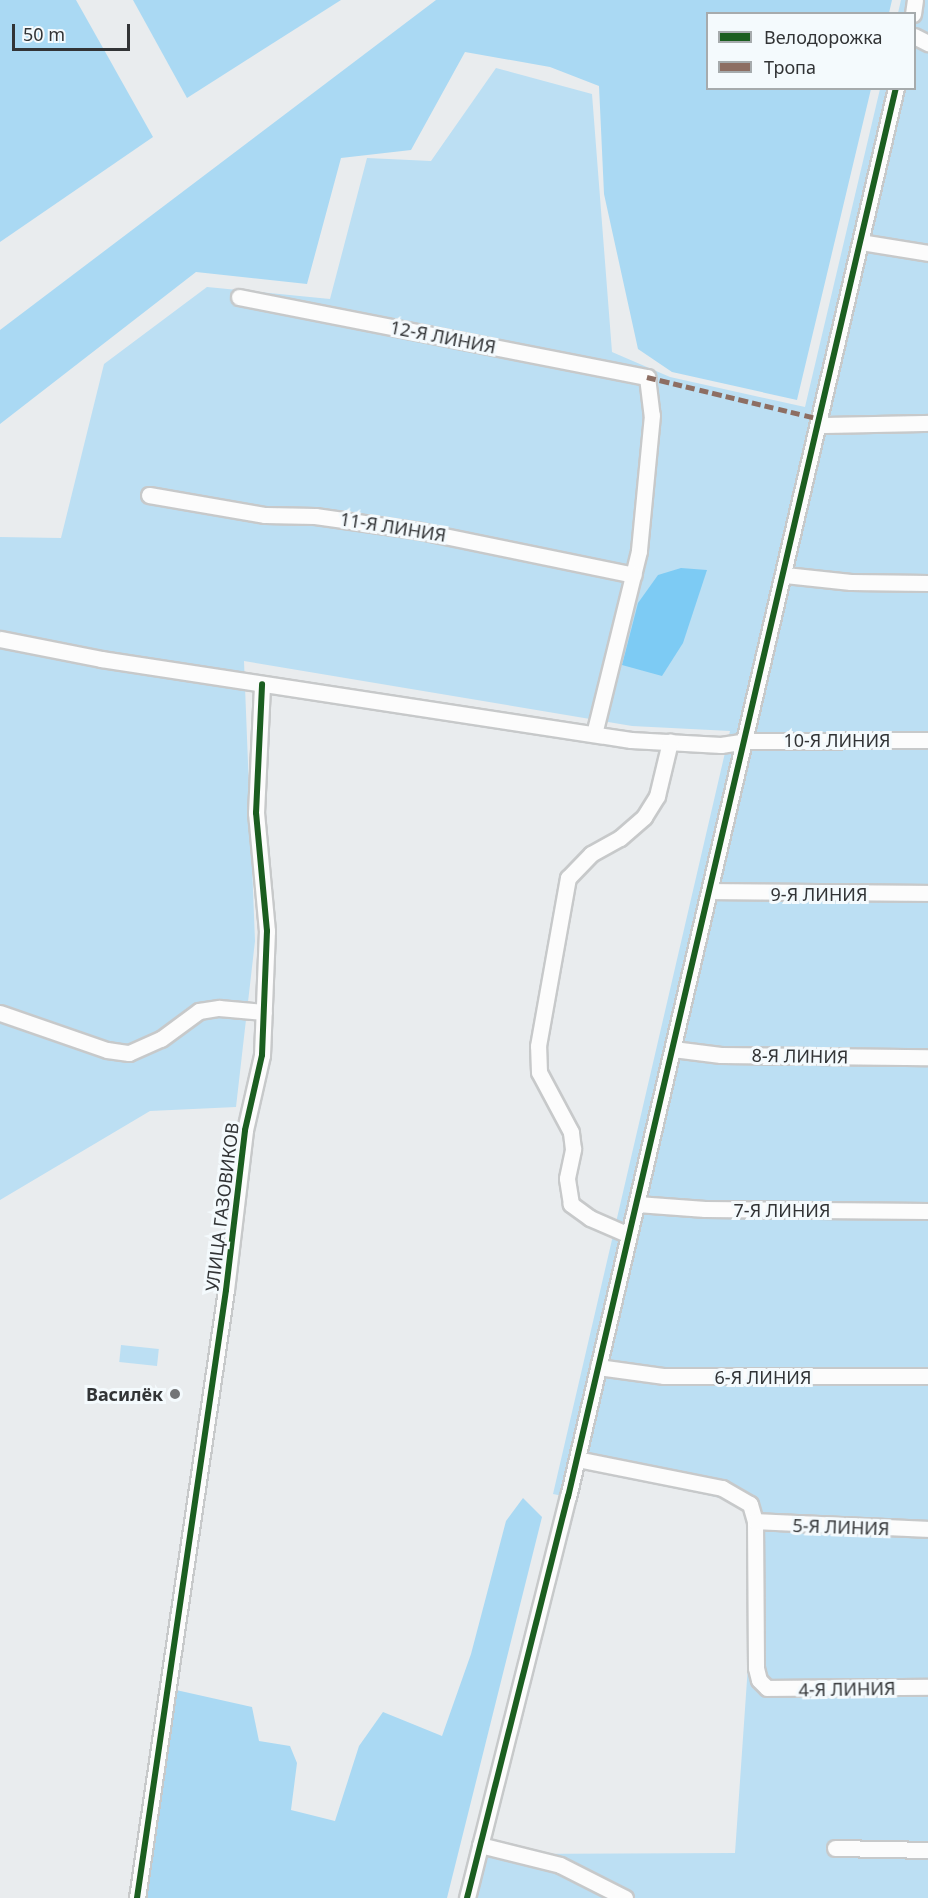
<!DOCTYPE html>
<html>
<head>
<meta charset="utf-8">
<style>
  body { margin:0 }
  #map { position:relative; width:928px; height:1898px; overflow:hidden; background:#e9ecee; font-family:"Noto Sans",sans-serif }
  div>[style] { position:absolute }
  .green>* { inset:0; background:#bcdff3; transform-origin:0 0 }
  .forest>* { inset:0; background:#aad9f3 }
  .water>* { inset:0; background:#7dcbf4 }
  .roads { filter:drop-shadow(2px 0 #c7c9ca) drop-shadow(-2px 0 #c7c9ca) drop-shadow(0 2px #c7c9ca) drop-shadow(0 -2px #c7c9ca) }
  .street>* { height:15px; margin:-7.5px; padding:0 7.5px; transform-origin:7.5px; border-radius:7.5px; background:#fcfcfc }
  .quiet>* { height:4.5px; margin-top:-2.25px; transform-origin:0; background:repeating-linear-gradient(90deg,#8d6e63 0 9px,transparent 0 13.5px) }
  .cycleway>* { height:6px; margin:-3px; padding:0 3px; transform-origin:3px; border-radius:3px; background:#1b5e20 }
  .dots>* { width:16px; height:16px; translate:-50% -50%; box-sizing:border-box; border:3px solid #f4fafd; border-radius:50% }
  span { translate:-50% -50%; white-space:nowrap; text-align:center; line-height:1.15; -webkit-text-stroke:6px #f4fafd; paint-order:stroke }
  .street-label { font-size:18px; color:#323436 }
  .poi-label { font-size:18px; color:#323436; font-weight:700 }
  .right { translate:-100% -50%; text-align:right }
  .legend { position:absolute; left:706px; top:12px; width:210px; height:78px; box-sizing:border-box; background:#f4fafd; border:2px solid #a6abad; margin:0; padding:8px 10px; list-style:none; font-size:18px; color:#323436 }
  .legend li { display:flex; align-items:center; gap:12px; height:30px }
  .legend b { width:30px; border:2px solid #a6abad }
  .scale { position:absolute; left:12px; top:24px; width:118px; height:27px; box-sizing:border-box; border:3px solid #323436; border-top:0; padding-left:8px; font-size:18px; line-height:21px; white-space:nowrap; color:#323436; -webkit-text-stroke:4px #f4fafd; paint-order:stroke }
</style>
</head>
<body>
<div id="map">
  <div class="green">
    <div style="clip-path:polygon(901px 0,928px 0,928px 1898px,472px 1898px,483px 1854px,735px 1853px,759px 1507px,576px 1465px,568px 1497px,553px 1494px,730px 731px,632px 726px,244px 661px,255px 941px,236px 1107px,150px 1111px,0 1200px,0 537px,61px 538px,104px 364px,207px 287px,330px 299px,367px 158px,431px 161px,496px 68px,592px 94px,612px 352px,670px 377px,805px 407px,880px 89px,914px 88px,914px 14px,898px 13px)"></div>
    <div style="left:121px;top:1345px;width:38px;height:17px;rotate:6deg"></div>
  </div>
  <div class="forest">
    <div style="clip-path:polygon(0 0,76px 0,153px 137px,0 242px)"></div>
    <div style="clip-path:polygon(133px 0,341px 0,187px 98px)"></div>
    <div style="clip-path:polygon(436px 0,892px 0,889px 13px,708px 14px,708px 88px,871px 89px,797px 400px,672px 372px,638px 349px,604px 194px,599px 86px,550px 67px,465px 52px,411px 150px,341px 158px,307px 284px,196px 272px,0 424px,0 330px)"></div>
    <div style="clip-path:polygon(523px 1498px,542px 1517px,447px 1898px,141px 1898px,176px 1690px,252px 1707px,259px 1741px,290px 1746px,297px 1763px,291px 1810px,335px 1821px,359px 1746px,383px 1712px,442px 1736px,471px 1654px,506px 1521px)"></div>
  </div>
  <div class="water">
    <div style="clip-path:polygon(681px 568px,707px 570px,683px 643px,662px 676px,622px 665px,638px 603px,658px 575px)"></div>
  </div>
  <div class="roads">
    <div class="street">
      <div style="left:913px;top:14px;width:14px;rotate:-82deg"></div>
      <div style="left:914px;top:36px;width:16px;rotate:27deg"></div>
      <div style="left:861px;top:242px;width:68px;rotate:9.3deg"></div>
      <div style="left:239px;top:297px;width:416px;rotate:11.1deg"></div>
      <div style="left:647px;top:377px;width:38px;rotate:83deg"></div>
      <div style="left:652px;top:415px;width:137px;rotate:95.5deg"></div>
      <div style="left:639px;top:551px;width:188px;rotate:103.8deg"></div>
      <div style="left:820px;top:425px;width:108px;rotate:-1.1deg"></div>
      <div style="left:149px;top:495px;width:118px;rotate:9.8deg"></div>
      <div style="left:265px;top:515px;width:50px;rotate:1.1deg"></div>
      <div style="left:315px;top:516px;width:106px;rotate:8.1deg"></div>
      <div style="left:420px;top:531px;width:218px;rotate:11.6deg"></div>
      <div style="left:785px;top:575px;width:66px;rotate:6.1deg"></div>
      <div style="left:851px;top:582px;width:77px;rotate:0.7deg"></div>
      <div style="left:0;top:639px;width:103px;rotate:11.2deg"></div>
      <div style="left:101px;top:659px;width:536px;rotate:8.69deg"></div>
      <div style="left:631px;top:740px;width:90px;rotate:3.2deg"></div>
      <div style="left:721px;top:745px;width:25px;rotate:-9deg"></div>
      <div style="left:746px;top:741px;width:182px;rotate:-0.3deg"></div>
      <div style="left:710px;top:891px;width:218px;rotate:0.5deg"></div>
      <div style="left:0;top:1013px;width:113px;rotate:19.1deg"></div>
      <div style="left:107px;top:1050px;width:22px;rotate:8deg"></div>
      <div style="left:129px;top:1053px;width:35px;rotate:-24deg"></div>
      <div style="left:161px;top:1039px;width:47px;rotate:-36.4deg"></div>
      <div style="left:199px;top:1011px;width:20px;rotate:-9deg"></div>
      <div style="left:219px;top:1008px;width:45px;rotate:5.1deg"></div>
      <div style="left:673px;top:1049px;width:48px;rotate:7.1deg"></div>
      <div style="left:721px;top:1055px;width:207px;rotate:0.6deg"></div>
      <div style="left:637px;top:1204px;width:68px;rotate:4.2deg"></div>
      <div style="left:705px;top:1209px;width:223px;rotate:0.5deg"></div>
      <div style="left:629px;top:1235px;width:43px;rotate:-156.4deg"></div>
      <div style="left:590px;top:1218px;width:24px;rotate:-144deg"></div>
      <div style="left:571px;top:1204px;width:26px;rotate:-99deg"></div>
      <div style="left:567px;top:1178px;width:30px;rotate:-78deg"></div>
      <div style="left:573px;top:1149px;width:17px;rotate:-97deg"></div>
      <div style="left:571px;top:1132px;width:68px;rotate:-118.1deg"></div>
      <div style="left:539px;top:1072px;width:26px;rotate:-92deg"></div>
      <div style="left:538px;top:1046px;width:171px;rotate:-79.9deg"></div>
      <div style="left:568px;top:878px;width:33px;rotate:-46deg"></div>
      <div style="left:591px;top:854px;width:33px;rotate:-29deg"></div>
      <div style="left:620px;top:838px;width:32px;rotate:-41deg"></div>
      <div style="left:644px;top:817px;width:25px;rotate:-58deg"></div>
      <div style="left:657px;top:796px;width:56px;rotate:-76.5deg"></div>
      <div style="left:598px;top:1367px;width:67px;rotate:7.8deg"></div>
      <div style="left:664px;top:1376px;width:264px"></div>
      <div style="left:577px;top:1459px;width:148px;rotate:11.3deg"></div>
      <div style="left:722px;top:1488px;width:32px;rotate:30deg"></div>
      <div style="left:750px;top:1504px;width:18px;rotate:74deg"></div>
      <div style="left:755px;top:1521px;width:147px;rotate:89.6deg"></div>
      <div style="left:756px;top:1668px;width:12px;rotate:76deg"></div>
      <div style="left:759px;top:1680px;width:11px;rotate:45deg"></div>
      <div style="left:767px;top:1688px;width:161px;rotate:-0.4deg"></div>
      <div style="left:755px;top:1521px;width:173px;rotate:2.6deg"></div>
      <div style="left:480px;top:1845px;width:82px;rotate:14deg"></div>
      <div style="left:560px;top:1865px;width:73px;rotate:26.9deg"></div>
      <div style="left:835px;top:1848px;width:93px;rotate:1.2deg"></div>
      <div style="left:137px;top:1898px;width:614px;rotate:-81.67deg"></div>
      <div style="left:226px;top:1290px;width:161px;rotate:-83.2deg"></div>
      <div style="left:245px;top:1130px;width:77px;rotate:-77.2deg"></div>
      <div style="left:262px;top:1055px;width:124px;rotate:-87.7deg"></div>
      <div style="left:267px;top:931px;width:119px;rotate:-95.3deg"></div>
      <div style="left:256px;top:813px;width:129px;rotate:-87.3deg"></div>
      <div style="left:467px;top:1898px;width:414px;rotate:-75.9deg"></div>
      <div style="left:568px;top:1497px;width:1447px;rotate:-76.9deg"></div>
    </div>
  </div>
  <div class="quiet">
    <div style="left:647px;top:377px;width:179px;rotate:13.6deg"></div>
  </div>
  <div class="cycleway">
    <div style="left:137px;top:1898px;width:614px;rotate:-81.67deg"></div>
    <div style="left:226px;top:1290px;width:161px;rotate:-83.2deg"></div>
    <div style="left:245px;top:1130px;width:77px;rotate:-77.2deg"></div>
    <div style="left:262px;top:1055px;width:124px;rotate:-87.7deg"></div>
    <div style="left:267px;top:931px;width:119px;rotate:-95.3deg"></div>
    <div style="left:256px;top:813px;width:129px;rotate:-87.3deg"></div>
    <div style="left:467px;top:1898px;width:414px;rotate:-75.9deg"></div>
    <div style="left:568px;top:1497px;width:1447px;rotate:-76.9deg"></div>
  </div>
  <div class="dots">
    <div style="left:175px;top:1394px;background:#727476"></div>
  </div>
  <div class="street-label">
    <span style="left:443px;top:337px;rotate:11deg">12-Я ЛИНИЯ</span>
    <span style="left:393px;top:527px;rotate:9deg">11-Я ЛИНИЯ</span>
    <span style="left:837px;top:740px">10-Я ЛИНИЯ</span>
    <span style="left:819px;top:894px">9-Я ЛИНИЯ</span>
    <span style="left:800px;top:1056px;rotate:1deg">8-Я ЛИНИЯ</span>
    <span style="left:222px;top:1207px;rotate:-83deg">УЛИЦА ГАЗОВИКОВ</span>
    <span style="left:782px;top:1210px">7-Я ЛИНИЯ</span>
    <span style="left:763px;top:1377px">6-Я ЛИНИЯ</span>
    <span style="left:841px;top:1527px;rotate:2deg">5-Я ЛИНИЯ</span>
    <span style="left:847px;top:1689px;rotate:-1deg">4-Я ЛИНИЯ</span>
  </div>
  <div class="poi-label">
    <span class="right" style="left:163px;top:1394px">Василёк</span>
  </div>
  <ul class="legend">
  <li><b style="height:8px;background:#1b5e20"></b>Велодорожка</li>
  <li><b style="height:8px;background:#8d6e63"></b>Тропа</li>
  </ul>
  <div class="scale">50 m</div>
</div>
</body>
</html>
